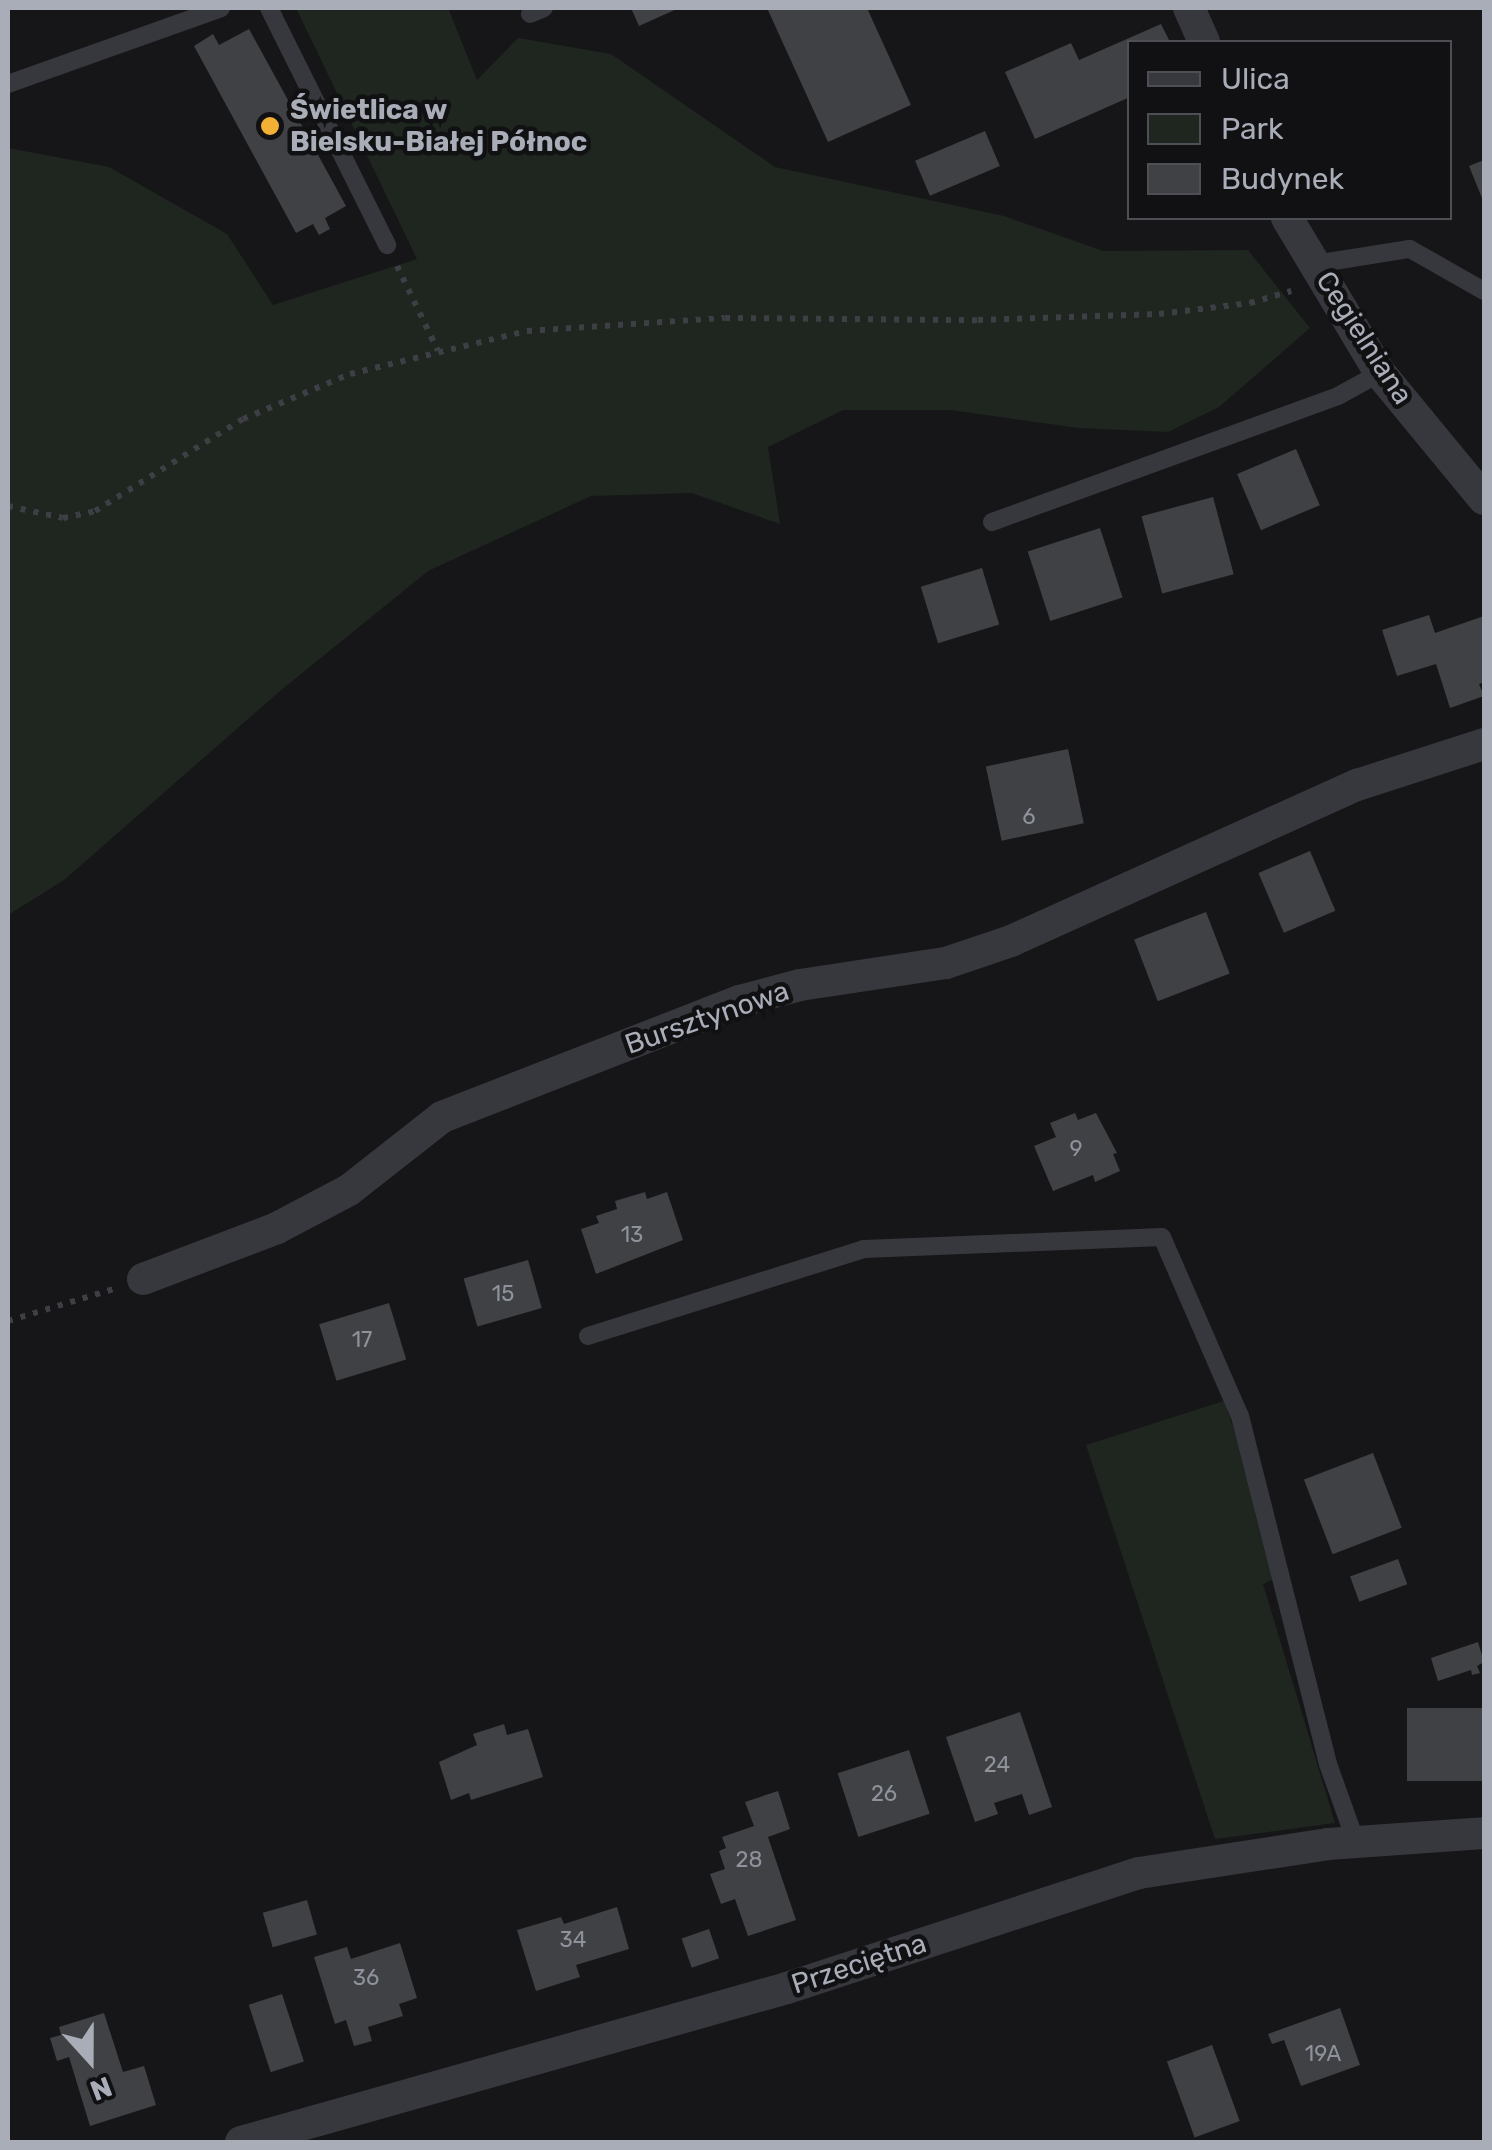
<!DOCTYPE html>
<html>
<head>
<meta charset="utf-8">
<style>
  body { margin:0 }
  #map { position:relative; width:1492px; height:2150px; overflow:hidden; background:#161618; font-family:Rubik,sans-serif }
  div>[style] { position:absolute }
  .green>* { inset:0; background:#1e261f }
  .building>* { inset:0; background:#404145; transform-origin:0 0 }
  .path>* { height:6px; margin-top:-3px; transform-origin:0; background:repeating-linear-gradient(90deg,#3d3f44 0 5px,transparent 0 13px) }
  .service>* { height:18px; margin:-9px; padding:0 9px; transform-origin:9px; border-radius:9px; background:#37383d }
  .minor>* { height:32px; margin:-16px; padding:0 16px; transform-origin:16px; border-radius:16px; background:#37383d }
  .dots>* { width:28px; height:28px; translate:-50% -50%; box-sizing:border-box; border:5px solid #111113; border-radius:50% }
  span { translate:-50% -50%; white-space:nowrap; text-align:center; line-height:1.15; -webkit-text-stroke:9px #111113; paint-order:stroke }
  .number-label { font-size:22px; color:#8e929b }
  .number-label span { -webkit-text-stroke-width:0 }
  .poi-label { font-size:28px; color:#a8adb8; font-weight:700 }
  .left { translate:0 -50%; text-align:left }
  .street-label { font-size:28px; color:#a8adb8 }
  .frame { position:absolute; inset:0; border:10px solid #a8adb8; pointer-events:none }
  .legend { position:absolute; left:1127px; top:40px; width:325px; height:180px; box-sizing:border-box; background:#111113; border:2px solid #4d4f55; margin:0; padding:12px 18px; list-style:none; font-size:30px; color:#a8adb8 }
  .legend li { display:flex; align-items:center; gap:20px; height:50px }
  .legend b { width:50px; border:2px solid #4d4f55 }
  .north { position:absolute; left:40px; top:2010px; width:100px; height:100px; -webkit-text-stroke:8px #111113; paint-order:stroke; rotate:159deg; font-size:28px; font-weight:700; line-height:40px; text-align:center; color:#a8adb8 }
  .north::after { content:''; display:block; margin:auto; width:35px; height:45px; background:#a8adb8; clip-path:polygon(50% 0,100% 100%,50% 72%,0 100%) }
</style>
</head>
<body>
<div id="map">
  <div class="green">
    <div style="clip-path:polygon(296px 8px,448px 8px,477px 80px,518px 38px,611px 54px,775px 167px,1004px 216px,1103px 251px,1248px 250px,1310px 328px,1219px 407px,1168px 432px,1078px 428px,951px 410px,843px 410px,768px 447px,780px 524px,692px 493px,591px 496px,428px 571px,280px 691px,64px 880px,8px 915px,8px 148px,109px 167px,227px 234px,273px 305px,417px 259px)"></div>
    <div style="clip-path:polygon(1224px 1401px,1284px 1574px,1263px 1584px,1335px 1823px,1215px 1839px,1086px 1445px)"></div>
  </div>
  <div class="building">
    <div style="clip-path:polygon(631px 8px,679px 8px,639px 26px)"></div>
    <div style="clip-path:polygon(767px 8px,867px 8px,911px 105px,828px 142px)"></div>
    <div style="clip-path:polygon(1161px 24px,1170px 42px,1130px 42px,1130px 97px,1035px 139px,1005px 72px,1071px 43px,1079px 60px)"></div>
    <div style="clip-path:polygon(249px 29px,346px 206px,325px 218px,330px 229px,319px 235px,313px 224px,296px 233px,194px 46px,213px 34px,219px 45px)"></div>
    <div style="left:985px;top:131px;width:38px;height:76px;rotate:67deg"></div>
    <div style="clip-path:polygon(1484px 160px,1484px 203px,1469px 166px)"></div>
    <div style="left:1296px;top:449px;width:61px;height:64px;rotate:67deg"></div>
    <div style="left:1213px;top:497px;width:80px;height:74px;rotate:75deg"></div>
    <div style="left:1100px;top:528px;width:73px;height:76px;rotate:72deg"></div>
    <div style="left:982px;top:568px;width:59px;height:64px;rotate:73deg"></div>
    <div style="clip-path:polygon(1429px 615px,1435px 633px,1484px 616px,1484px 682px,1479px 684px,1484px 696px,1450px 708px,1436px 664px,1397px 676px,1382px 630px)"></div>
    <div style="left:1068px;top:749px;width:76px;height:84px;rotate:78deg"></div>
    <div style="left:1310px;top:851px;width:65px;height:56px;rotate:67deg"></div>
    <div style="left:1206px;top:912px;width:66px;height:77px;rotate:69deg"></div>
    <div style="clip-path:polygon(1075px 1113px,1078px 1120px,1096px 1113px,1117px 1153px,1113px 1154px,1120px 1171px,1095px 1182px,1093px 1175px,1053px 1191px,1034px 1146px,1056px 1137px,1050px 1123px)"></div>
    <div style="clip-path:polygon(645px 1192px,647px 1199px,667px 1192px,683px 1240px,596px 1274px,581px 1229px,599px 1223px,596px 1216px,617px 1209px,615px 1201px)"></div>
    <div style="left:528px;top:1260px;width:50px;height:67px;rotate:74deg"></div>
    <div style="left:389px;top:1303px;width:59px;height:73px;rotate:73deg"></div>
    <div style="left:1373px;top:1453px;width:80px;height:74px;rotate:69deg"></div>
    <div style="left:1398px;top:1559px;width:27px;height:51px;rotate:70deg"></div>
    <div style="clip-path:polygon(1478px 1642px,1484px 1662px,1477px 1666px,1480px 1673px,1472px 1675px,1471px 1670px,1438px 1681px,1431px 1658px)"></div>
    <div style="left:1484px;top:1708px;width:73px;height:77px;rotate:90deg"></div>
    <div style="clip-path:polygon(1020px 1712px,1052px 1807px,1029px 1815px,1022px 1794px,994px 1803px,998px 1814px,975px 1822px,946px 1737px)"></div>
    <div style="clip-path:polygon(504px 1724px,507px 1735px,528px 1729px,543px 1777px,471px 1800px,469px 1793px,451px 1800px,439px 1762px,477px 1745px,473px 1734px)"></div>
    <div style="left:909px;top:1750px;width:67px;height:75px;rotate:72deg"></div>
    <div style="clip-path:polygon(778px 1791px,790px 1829px,768px 1837px,796px 1920px,748px 1936px,735px 1899px,721px 1904px,710px 1874px,725px 1869px,719px 1851px,726px 1848px,722px 1837px,754px 1826px,745px 1802px)"></div>
    <div style="left:307px;top:1900px;width:36px;height:46px;rotate:74deg"></div>
    <div style="clip-path:polygon(617px 1907px,629px 1949px,576px 1965px,580px 1977px,536px 1991px,517px 1930px,561px 1917px,564px 1924px)"></div>
    <div style="left:709px;top:1929px;width:31px;height:29px;rotate:71deg"></div>
    <div style="clip-path:polygon(400px 1943px,417px 1998px,399px 2004px,403px 2016px,368px 2027px,372px 2041px,354px 2046px,346px 2020px,335px 2024px,314px 1957px,347px 1947px,351px 1959px)"></div>
    <div style="left:282px;top:1994px;width:71px;height:35px;rotate:72deg"></div>
    <div style="clip-path:polygon(1340px 2008px,1360px 2065px,1301px 2086px,1284px 2040px,1272px 2044px,1268px 2034px)"></div>
    <div style="clip-path:polygon(104px 2013px,123px 2072px,144px 2066px,156px 2105px,90px 2126px,69px 2057px,57px 2061px,50px 2038px,61px 2035px,59px 2027px)"></div>
    <div style="left:1212px;top:2045px;width:81px;height:48px;rotate:70deg"></div>
  </div>
  <div class="path">
    <div style="left:397px;top:266px;width:94px;rotate:64.2deg"></div>
    <div style="left:8px;top:506px;width:56px;rotate:12.3deg"></div>
    <div style="left:63px;top:518px;width:33px;rotate:-12deg"></div>
    <div style="left:95px;top:511px;width:174px;rotate:-31.9deg"></div>
    <div style="left:243px;top:419px;width:116px;rotate:-22.8deg"></div>
    <div style="left:350px;top:374px;width:182px;rotate:-13.7deg"></div>
    <div style="left:527px;top:331px;width:198px;rotate:-3.8deg"></div>
    <div style="left:725px;top:318px;width:253px;rotate:0.5deg"></div>
    <div style="left:978px;top:320px;width:181px;rotate:-1.9deg"></div>
    <div style="left:1159px;top:314px;width:92px;rotate:-6.9deg"></div>
    <div style="left:1250px;top:303px;width:43px;rotate:-16.3deg"></div>
    <div style="left:8px;top:1321px;width:110px;rotate:-16.9deg"></div>
  </div>
  <div class="service">
    <div style="left:269px;top:8px;width:265px;rotate:63.5deg"></div>
    <div style="left:530px;top:14px;width:15px;rotate:-23deg"></div>
    <div style="left:8px;top:84px;width:226px;rotate:-19.6deg"></div>
    <div style="left:1315px;top:264px;width:96px;rotate:-9deg"></div>
    <div style="left:1410px;top:249px;width:85px;rotate:29.6deg"></div>
    <div style="left:992px;top:522px;width:368px;rotate:-20deg"></div>
    <div style="left:1338px;top:396px;width:48px;rotate:-28.7deg"></div>
    <div style="left:588px;top:1336px;width:289px;rotate:-17.5deg"></div>
    <div style="left:864px;top:1249px;width:298px;rotate:-2.3deg"></div>
    <div style="left:1162px;top:1237px;width:195px;rotate:66.5deg"></div>
    <div style="left:1240px;top:1416px;width:359px;rotate:75.8deg"></div>
    <div style="left:1328px;top:1764px;width:83px;rotate:70.3deg"></div>
  </div>
  <div class="minor">
    <div style="left:1189px;top:8px;width:37px;rotate:66deg"></div>
    <div style="left:1287px;top:218px;width:181px;rotate:59deg"></div>
    <div style="left:1380px;top:373px;width:163px;rotate:50.5deg"></div>
    <div style="left:143px;top:1279px;width:143px;rotate:-20.8deg"></div>
    <div style="left:277px;top:1228px;width:81px;rotate:-27.8deg"></div>
    <div style="left:349px;top:1190px;width:118px;rotate:-38.1deg"></div>
    <div style="left:442px;top:1117px;width:320px;rotate:-21.3deg"></div>
    <div style="left:740px;top:1001px;width:62px;rotate:-14.9deg"></div>
    <div style="left:800px;top:985px;width:148px;rotate:-8.6deg"></div>
    <div style="left:946px;top:963px;width:69px;rotate:-18.7deg"></div>
    <div style="left:1011px;top:941px;width:380px;rotate:-24.3deg"></div>
    <div style="left:1357px;top:785px;width:133px;rotate:-17.9deg"></div>
    <div style="left:241px;top:2142px;width:567px;rotate:-15.75deg"></div>
    <div style="left:787px;top:1988px;width:370px;rotate:-18.1deg"></div>
    <div style="left:1139px;top:1873px;width:191px;rotate:-8.7deg"></div>
    <div style="left:1328px;top:1844px;width:156px;rotate:-4deg"></div>
  </div>
  <div class="dots">
    <div style="left:270px;top:126px;background:#f2b134"></div>
  </div>
  <div class="number-label">
    <span style="left:1029px;top:817px">6</span>
    <span style="left:1076px;top:1149px">9</span>
    <span style="left:632px;top:1235px">13</span>
    <span style="left:503px;top:1294px">15</span>
    <span style="left:362px;top:1340px">17</span>
    <span style="left:997px;top:1765px">24</span>
    <span style="left:884px;top:1794px">26</span>
    <span style="left:749px;top:1860px">28</span>
    <span style="left:573px;top:1940px">34</span>
    <span style="left:366px;top:1978px">36</span>
    <span style="left:1323px;top:2054px">19A</span>
  </div>
  <div class="poi-label">
    <span class="left" style="left:290px;top:126px">Świetlica w<br>Bielsku-Białej Północ</span>
  </div>
  <div class="street-label">
    <span style="left:1364px;top:338px;rotate:57deg">Cegielniana</span>
    <span style="left:707px;top:1018px;rotate:-19deg">Bursztynowa</span>
    <span style="left:859px;top:1964px;rotate:-18deg">Przeciętna</span>
  </div>
  <div class="frame"></div>
  <ul class="legend">
  <li><b style="height:12px;background:#37383d"></b>Ulica</li>
  <li><b style="height:28px;background:#1e261f"></b>Park</li>
  <li><b style="height:28px;background:#404145"></b>Budynek</li>
  </ul>
  <div class="north">N</div>
</div>
</body>
</html>
